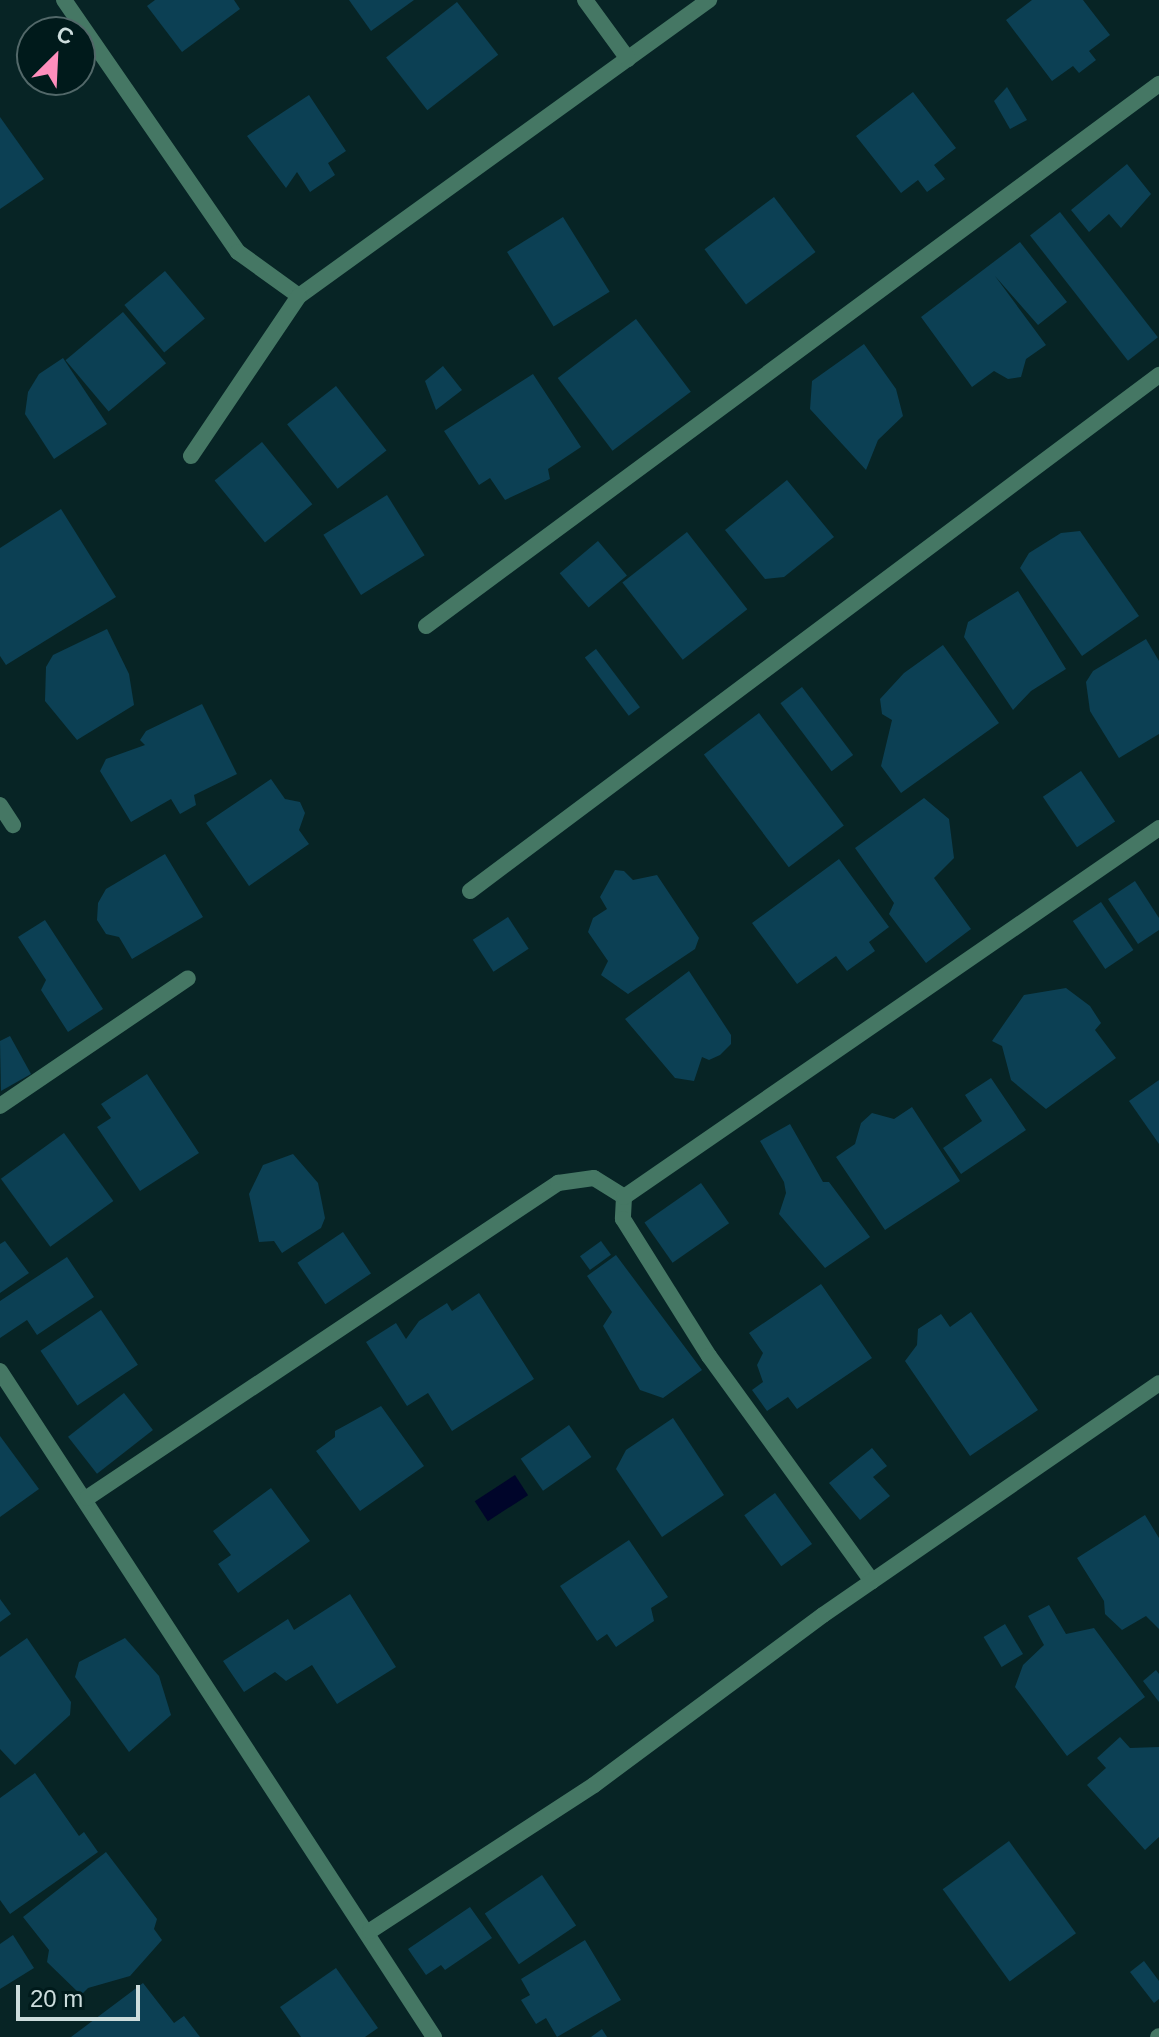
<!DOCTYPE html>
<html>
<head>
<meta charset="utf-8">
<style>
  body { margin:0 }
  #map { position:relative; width:1159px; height:2037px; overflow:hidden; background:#072425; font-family:Helvetica,sans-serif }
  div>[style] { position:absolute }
  .water>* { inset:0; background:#00052a; transform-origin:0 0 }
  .building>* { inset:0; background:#0c4054; transform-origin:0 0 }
  .minor>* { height:16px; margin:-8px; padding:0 8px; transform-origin:8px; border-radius:8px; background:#457764 }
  span { translate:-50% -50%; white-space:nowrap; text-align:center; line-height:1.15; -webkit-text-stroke:6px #001a1b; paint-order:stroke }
  .north { position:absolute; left:16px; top:16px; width:80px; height:80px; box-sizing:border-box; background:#001a1b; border:2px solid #526869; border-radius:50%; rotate:24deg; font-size:22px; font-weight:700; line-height:32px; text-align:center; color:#cddddd }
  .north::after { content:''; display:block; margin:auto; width:28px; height:36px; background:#fe8ebc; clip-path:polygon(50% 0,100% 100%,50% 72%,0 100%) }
  .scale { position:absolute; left:16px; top:1985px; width:124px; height:36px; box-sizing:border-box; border:4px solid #cddddd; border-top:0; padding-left:10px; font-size:24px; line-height:28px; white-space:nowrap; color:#cddddd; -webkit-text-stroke:6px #001a1b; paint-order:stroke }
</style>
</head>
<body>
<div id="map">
  <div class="water">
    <div style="left:515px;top:1475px;width:24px;height:48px;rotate:57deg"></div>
  </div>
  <div class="building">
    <div style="clip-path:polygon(155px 0,234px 0,240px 9px,182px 52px,147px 6px)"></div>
    <div style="clip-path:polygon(349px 0,414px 0,371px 31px)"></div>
    <div style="clip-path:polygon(1032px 0,1083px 0,1110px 35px,1089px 51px,1096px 60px,1079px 73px,1073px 66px,1052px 81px,1006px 20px)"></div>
    <div style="left:457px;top:2px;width:67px;height:90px;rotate:52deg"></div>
    <div style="clip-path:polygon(1007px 87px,1027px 120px,1010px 129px,994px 101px)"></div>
    <div style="clip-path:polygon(913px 92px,956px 148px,934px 165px,945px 179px,927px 192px,918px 180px,901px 193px,856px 136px)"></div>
    <div style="clip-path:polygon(309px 95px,346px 151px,328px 163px,335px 175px,310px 192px,297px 172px,286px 188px,247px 136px)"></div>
    <div style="clip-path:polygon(0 117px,44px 179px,0 209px)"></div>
    <div style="clip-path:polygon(1127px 164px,1151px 194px,1121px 228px,1109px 214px,1089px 232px,1071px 210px)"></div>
    <div style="left:774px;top:197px;width:69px;height:87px;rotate:53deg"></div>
    <div style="left:1060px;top:212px;width:159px;height:38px;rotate:52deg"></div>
    <div style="left:563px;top:217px;width:88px;height:66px;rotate:58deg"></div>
    <div style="clip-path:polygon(1020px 242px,1067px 302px,1038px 325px,995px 276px,1046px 345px,1026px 359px,1021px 377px,1008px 379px,994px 371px,972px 387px,921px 317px)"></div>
    <div style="left:165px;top:271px;width:62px;height:53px;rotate:50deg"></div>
    <div style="left:123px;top:312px;width:67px;height:75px;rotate:50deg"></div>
    <div style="left:636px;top:319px;width:91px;height:98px;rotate:53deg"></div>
    <div style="clip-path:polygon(864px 344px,896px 389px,903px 416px,878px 440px,866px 470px,810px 409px,812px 381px)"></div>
    <div style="clip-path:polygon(63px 358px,107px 424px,54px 459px,25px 414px,28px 392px,39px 374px)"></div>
    <div style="clip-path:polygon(443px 366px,462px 390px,436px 410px,425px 381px)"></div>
    <div style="clip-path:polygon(533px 374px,581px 447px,548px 469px,550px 479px,505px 500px,490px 478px,479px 485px,444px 431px)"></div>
    <div style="left:336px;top:386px;width:82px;height:62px;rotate:52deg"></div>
    <div style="left:262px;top:442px;width:80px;height:61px;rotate:51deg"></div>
    <div style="clip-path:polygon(787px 480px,834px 537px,784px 577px,765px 579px,725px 530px)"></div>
    <div style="left:387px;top:495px;width:71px;height:75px;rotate:58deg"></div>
    <div style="clip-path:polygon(61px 509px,116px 597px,6px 665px,0 656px,0 548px)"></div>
    <div style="clip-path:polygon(1080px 531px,1139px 616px,1082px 656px,1020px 568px,1029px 553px,1061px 533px)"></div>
    <div style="left:687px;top:532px;width:98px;height:82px;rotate:52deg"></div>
    <div style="left:598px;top:541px;width:45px;height:50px;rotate:50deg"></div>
    <div style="clip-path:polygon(1018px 591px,1066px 669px,1031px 691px,1013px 710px,964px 637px,968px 622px)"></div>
    <div style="clip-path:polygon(107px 629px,129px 674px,134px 705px,77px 740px,45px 701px,46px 667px,53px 655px)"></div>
    <div style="clip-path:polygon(1146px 639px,1159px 661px,1159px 734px,1119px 758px,1090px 711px,1086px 682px,1093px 671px)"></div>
    <div style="clip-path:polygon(943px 645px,999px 723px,901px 793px,881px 766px,892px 720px,882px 714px,880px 699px,904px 673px)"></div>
    <div style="left:596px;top:649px;width:73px;height:14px;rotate:53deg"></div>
    <div style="left:802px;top:687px;width:85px;height:27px;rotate:53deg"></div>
    <div style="clip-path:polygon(202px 704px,237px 774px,194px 795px,196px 805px,180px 814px,171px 799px,131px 822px,100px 771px,106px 759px,145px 745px,140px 740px,146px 731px)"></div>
    <div style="left:759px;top:713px;width:141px;height:69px;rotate:53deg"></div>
    <div style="left:1081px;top:771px;width:61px;height:46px;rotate:56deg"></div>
    <div style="clip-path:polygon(271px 779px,285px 799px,300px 802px,305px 813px,299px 830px,309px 844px,249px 886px,206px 823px)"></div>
    <div style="clip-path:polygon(924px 798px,949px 819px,954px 858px,934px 878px,971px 929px,926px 963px,889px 914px,894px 903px,855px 848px)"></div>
    <div style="clip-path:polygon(165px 854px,203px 917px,132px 959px,119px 937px,106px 934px,97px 920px,98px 903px,106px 889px)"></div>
    <div style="clip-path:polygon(839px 859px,889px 927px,869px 942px,875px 951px,847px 971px,836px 956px,797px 984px,752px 923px)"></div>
    <div style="clip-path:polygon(615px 870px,624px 871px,633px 880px,657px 875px,699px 938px,695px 949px,628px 994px,601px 975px,608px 961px,588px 932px,593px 918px,607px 909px,600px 897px)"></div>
    <div style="clip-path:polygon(1135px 881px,1159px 918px,1159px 930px,1138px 944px,1108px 899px)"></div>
    <div style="left:1101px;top:902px;width:58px;height:34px;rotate:56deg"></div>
    <div style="left:508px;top:917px;width:38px;height:42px;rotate:57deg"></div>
    <div style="clip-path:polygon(45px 920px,103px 1009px,68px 1032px,41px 990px,46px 980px,18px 937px)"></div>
    <div style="clip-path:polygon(689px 971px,731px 1035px,731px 1044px,720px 1055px,709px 1060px,702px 1057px,694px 1081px,675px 1078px,625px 1019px)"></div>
    <div style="clip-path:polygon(1066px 988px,1090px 1006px,1101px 1023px,1095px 1030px,1116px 1058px,1046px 1109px,1011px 1080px,1002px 1046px,992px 1041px,1024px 995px)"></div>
    <div style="clip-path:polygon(10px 1036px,31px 1074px,1px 1091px,0 1041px)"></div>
    <div style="clip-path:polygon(147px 1074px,199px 1153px,140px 1191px,97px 1127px,111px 1118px,101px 1104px)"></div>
    <div style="clip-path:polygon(991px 1078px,1026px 1130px,961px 1174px,943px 1148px,982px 1121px,965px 1095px)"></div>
    <div style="clip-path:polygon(1159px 1080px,1159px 1144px,1129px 1101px)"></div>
    <div style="clip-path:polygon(912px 1107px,960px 1181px,885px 1230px,836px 1157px,855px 1144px,861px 1123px,872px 1113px,894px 1119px)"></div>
    <div style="clip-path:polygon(790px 1124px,823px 1182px,829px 1182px,870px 1237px,825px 1268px,779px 1214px,786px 1193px,784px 1182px,760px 1141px)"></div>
    <div style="left:64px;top:1133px;width:84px;height:78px;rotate:54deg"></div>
    <div style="clip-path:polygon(293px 1154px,318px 1183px,325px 1218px,321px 1228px,282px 1253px,274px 1241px,259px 1242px,249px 1194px,263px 1165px)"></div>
    <div style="left:701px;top:1183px;width:49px;height:69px;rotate:55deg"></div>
    <div style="left:343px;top:1232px;width:50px;height:55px;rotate:56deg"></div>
    <div style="clip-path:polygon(5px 1241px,29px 1273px,0 1293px,0 1244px)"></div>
    <div style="left:601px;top:1241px;width:17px;height:26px;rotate:54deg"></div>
    <div style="clip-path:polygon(616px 1255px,702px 1370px,663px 1398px,640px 1390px,603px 1326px,612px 1312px,587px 1276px)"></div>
    <div style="clip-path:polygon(67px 1257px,94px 1297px,37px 1335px,27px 1320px,0 1338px,0 1301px)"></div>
    <div style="clip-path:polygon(821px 1284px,872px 1358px,797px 1409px,788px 1397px,767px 1411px,752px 1390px,763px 1382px,757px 1365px,763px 1353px,749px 1333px)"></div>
    <div style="clip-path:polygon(479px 1293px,534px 1379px,452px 1431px,428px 1393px,407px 1406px,366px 1342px,396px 1323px,406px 1339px,419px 1321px,447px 1303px,452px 1311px)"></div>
    <div style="left:101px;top:1310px;width:66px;height:73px;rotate:56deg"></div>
    <div style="clip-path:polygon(971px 1312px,1038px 1410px,970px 1456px,905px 1361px,917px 1345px,918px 1329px,941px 1314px,950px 1327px)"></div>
    <div style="left:124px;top:1393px;width:47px;height:71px;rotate:52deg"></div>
    <div style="clip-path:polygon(381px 1406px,424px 1466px,360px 1511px,316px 1451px,335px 1437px,335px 1431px)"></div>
    <div style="clip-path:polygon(673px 1418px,724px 1495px,662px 1537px,616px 1469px,626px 1450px)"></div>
    <div style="left:569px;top:1425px;width:39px;height:59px;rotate:55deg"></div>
    <div style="clip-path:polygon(0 1436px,39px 1489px,0 1517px)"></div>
    <div style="clip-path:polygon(872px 1448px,887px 1466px,873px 1477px,890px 1496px,860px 1520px,829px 1483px)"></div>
    <div style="clip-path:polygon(271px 1488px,310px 1541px,238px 1593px,218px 1564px,231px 1555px,213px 1531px)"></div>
    <div style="left:775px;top:1493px;width:63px;height:38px;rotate:54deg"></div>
    <div style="clip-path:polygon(1145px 1515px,1159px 1538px,1159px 1629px,1146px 1616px,1122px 1630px,1105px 1614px,1104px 1601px,1077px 1558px)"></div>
    <div style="clip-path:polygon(629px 1540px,668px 1597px,651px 1608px,654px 1621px,616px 1647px,607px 1634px,597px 1641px,560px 1586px)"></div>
    <div style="clip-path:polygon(350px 1594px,396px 1667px,337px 1704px,312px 1665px,286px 1681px,275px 1672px,244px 1692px,223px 1661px,288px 1619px,294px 1630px)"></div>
    <div style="clip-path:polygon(0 1599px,11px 1614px,0 1622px)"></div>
    <div style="clip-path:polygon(1049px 1605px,1066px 1634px,1094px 1628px,1145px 1697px,1067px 1756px,1015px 1687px,1023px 1665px,1044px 1645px,1028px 1616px)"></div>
    <div style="left:1005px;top:1624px;width:35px;height:25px;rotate:59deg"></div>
    <div style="clip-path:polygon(27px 1638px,71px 1702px,70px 1715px,15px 1765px,0 1749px,0 1657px)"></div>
    <div style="clip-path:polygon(125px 1638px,159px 1676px,171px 1715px,129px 1752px,75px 1677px,79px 1662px)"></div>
    <div style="clip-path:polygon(1156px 1670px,1159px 1674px,1159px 1702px,1143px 1681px)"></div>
    <div style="clip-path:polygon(1120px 1737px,1130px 1748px,1159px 1747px,1159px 1837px,1145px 1850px,1087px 1785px,1106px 1768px,1097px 1758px)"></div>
    <div style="clip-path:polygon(35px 1773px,79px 1836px,84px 1832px,98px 1852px,10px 1914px,0 1900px,0 1798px)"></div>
    <div style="left:1009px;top:1841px;width:114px;height:82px;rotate:54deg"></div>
    <div style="clip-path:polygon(106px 1852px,157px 1919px,154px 1929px,162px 1940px,130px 1976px,88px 1988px,81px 1995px,47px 1962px,49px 1950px,23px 1917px)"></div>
    <div style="left:542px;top:1875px;width:61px;height:69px;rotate:56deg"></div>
    <div style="clip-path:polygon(470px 1907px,492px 1938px,445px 1970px,441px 1965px,426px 1975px,408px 1949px)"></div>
    <div style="clip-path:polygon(13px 1935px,34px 1968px,0 1989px,0 1944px)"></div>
    <div style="clip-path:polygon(585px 1940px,621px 2000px,557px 2037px,546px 2018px,536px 2024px,521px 2000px,530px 1995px,521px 1979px)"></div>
    <div style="clip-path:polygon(1144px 1961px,1159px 1981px,1159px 1999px,1154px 2003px,1130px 1972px)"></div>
    <div style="clip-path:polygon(336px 1968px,378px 2028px,365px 2037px,301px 2037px,280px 2007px)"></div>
    <div style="clip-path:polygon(143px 1983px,174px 2023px,184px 2016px,200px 2037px,71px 2037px)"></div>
    <div style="clip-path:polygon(602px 2029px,607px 2037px,591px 2037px)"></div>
  </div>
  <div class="minor">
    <div style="left:64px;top:0;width:306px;rotate:55.4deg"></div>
    <div style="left:238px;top:252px;width:75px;rotate:35.8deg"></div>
    <div style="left:299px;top:296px;width:506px;rotate:-35.83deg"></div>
    <div style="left:585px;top:0;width:73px;rotate:53.9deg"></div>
    <div style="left:191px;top:456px;width:193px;rotate:-56deg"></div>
    <div style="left:426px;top:626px;width:912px;rotate:-36.48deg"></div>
    <div style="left:0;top:805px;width:24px;rotate:57deg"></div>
    <div style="left:470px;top:891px;width:861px;rotate:-36.83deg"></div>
    <div style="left:0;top:1106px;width:227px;rotate:-34.2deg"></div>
    <div style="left:624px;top:1197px;width:22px;rotate:93deg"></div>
    <div style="left:623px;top:1219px;width:162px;rotate:57.9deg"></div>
    <div style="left:709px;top:1356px;width:278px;rotate:54.1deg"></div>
    <div style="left:0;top:1371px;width:795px;rotate:56.91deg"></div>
    <div style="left:87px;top:1498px;width:567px;rotate:-33.77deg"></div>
    <div style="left:558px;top:1183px;width:36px;rotate:-8deg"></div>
    <div style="left:594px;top:1178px;width:36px;rotate:32deg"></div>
    <div style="left:624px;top:1197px;width:650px;rotate:-34.59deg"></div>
    <div style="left:370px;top:1931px;width:267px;rotate:-33.1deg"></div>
    <div style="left:594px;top:1785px;width:285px;rotate:-36.6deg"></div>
    <div style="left:823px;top:1615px;width:408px;rotate:-34.6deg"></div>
    <div style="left:1158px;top:2037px;width:1px;rotate:-45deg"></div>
  </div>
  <div class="north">С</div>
  <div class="scale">20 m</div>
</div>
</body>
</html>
